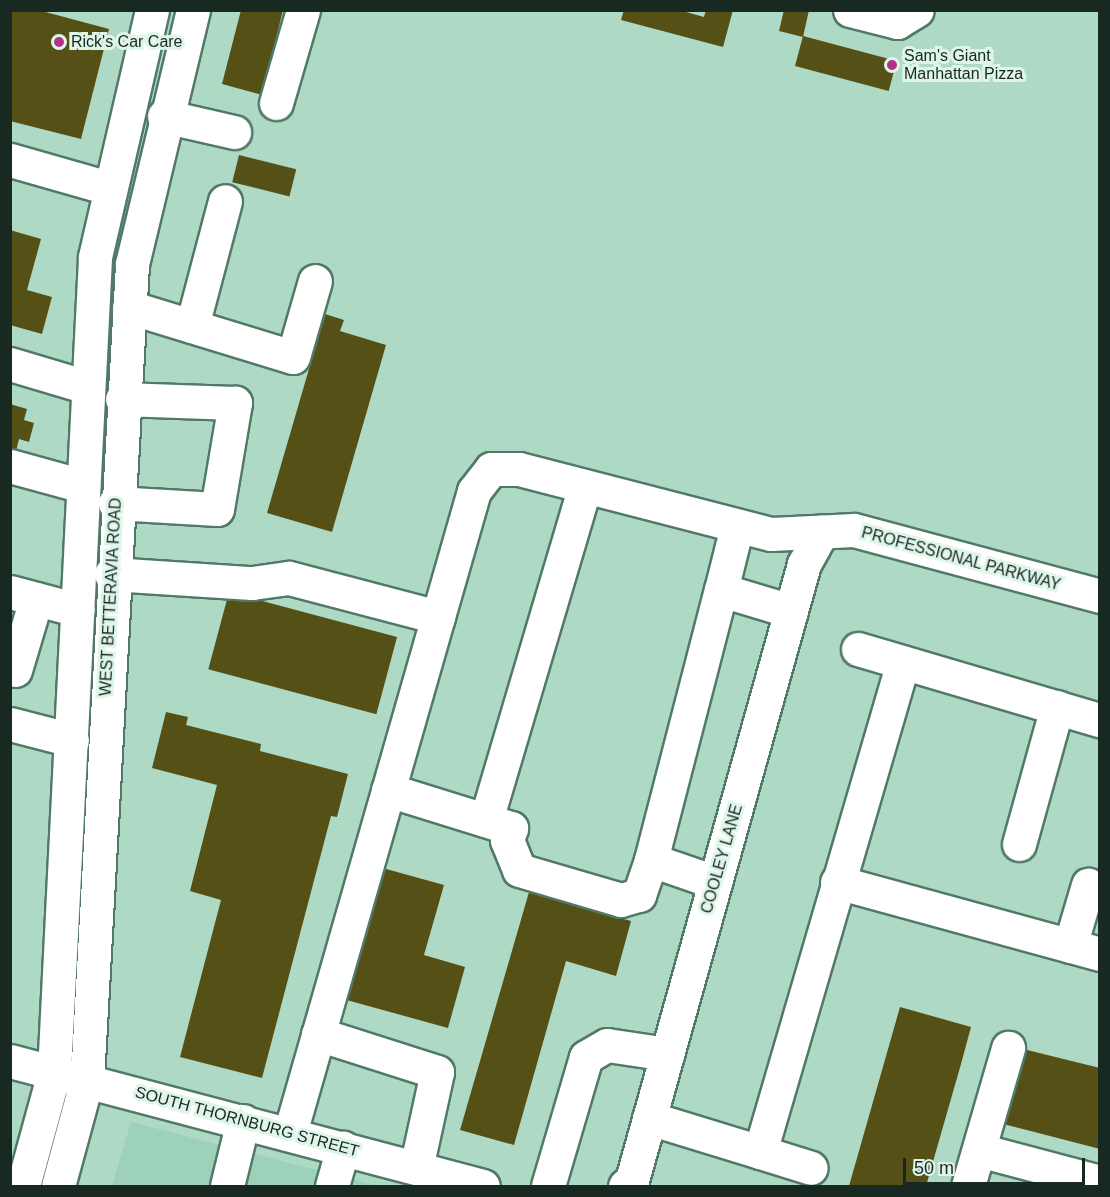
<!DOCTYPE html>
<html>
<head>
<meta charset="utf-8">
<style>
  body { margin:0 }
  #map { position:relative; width:1110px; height:1197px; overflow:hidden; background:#aedac5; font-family:Arial,sans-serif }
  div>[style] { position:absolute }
  .built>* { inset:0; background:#9dd1b9 }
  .building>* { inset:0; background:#555016; transform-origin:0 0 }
  .roads { filter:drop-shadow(2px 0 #517967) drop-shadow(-2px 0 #517967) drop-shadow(0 2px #517967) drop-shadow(0 -2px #517967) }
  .minor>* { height:33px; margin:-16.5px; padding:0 16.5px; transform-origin:16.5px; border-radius:16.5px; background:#fff }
  .major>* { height:33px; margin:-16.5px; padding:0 16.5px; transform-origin:16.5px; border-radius:16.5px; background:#fff }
  .dots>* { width:16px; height:16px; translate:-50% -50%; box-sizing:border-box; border:3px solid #dff5ea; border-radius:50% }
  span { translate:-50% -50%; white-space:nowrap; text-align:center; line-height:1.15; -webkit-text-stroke:6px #dff5ea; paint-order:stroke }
  .poi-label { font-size:16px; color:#182921 }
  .left { translate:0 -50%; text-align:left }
  .street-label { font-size:16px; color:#182921 }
  .frame { position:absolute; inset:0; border:12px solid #182921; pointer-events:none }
  .scale { position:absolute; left:903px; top:1158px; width:182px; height:27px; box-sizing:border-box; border:3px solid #182921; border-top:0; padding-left:8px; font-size:18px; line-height:21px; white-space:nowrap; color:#182921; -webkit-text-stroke:4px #dff5ea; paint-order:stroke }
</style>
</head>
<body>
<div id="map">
  <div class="built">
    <div style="clip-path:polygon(131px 1122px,379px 1186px,112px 1186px)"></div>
  </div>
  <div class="building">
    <div style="clip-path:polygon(10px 10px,38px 10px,109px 29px,81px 139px,10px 121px)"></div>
    <div style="clip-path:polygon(241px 10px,283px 10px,262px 95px,222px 84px)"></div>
    <div style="clip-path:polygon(624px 10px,679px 10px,704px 17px,706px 10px,733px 10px,723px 47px,621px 20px)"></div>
    <div style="clip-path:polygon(784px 10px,809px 10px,803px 37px,779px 31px)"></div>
    <div style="left:803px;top:36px;width:97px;height:31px;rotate:15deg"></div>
    <div style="left:239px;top:155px;width:59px;height:28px;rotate:14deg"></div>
    <div style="clip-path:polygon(10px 230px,41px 239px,27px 290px,52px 297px,42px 334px,10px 325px)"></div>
    <div style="clip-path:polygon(325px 314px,344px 320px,340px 331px,386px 345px,332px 532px,267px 513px)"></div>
    <div style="clip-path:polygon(10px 404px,27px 409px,24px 420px,34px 423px,29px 442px,19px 439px,16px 451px,10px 450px)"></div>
    <div style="left:229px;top:592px;width:174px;height:80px;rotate:15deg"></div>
    <div style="clip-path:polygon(166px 712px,188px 717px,186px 725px,261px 744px,260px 751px,348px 774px,337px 817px,331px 816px,262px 1078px,180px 1057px,221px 900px,190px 891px,217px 785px,152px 768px)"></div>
    <div style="clip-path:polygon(379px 867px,444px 885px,424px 955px,465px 967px,448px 1028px,343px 999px)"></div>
    <div style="clip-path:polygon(529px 892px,631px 921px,616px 976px,566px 961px,514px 1145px,460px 1130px)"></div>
    <div style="clip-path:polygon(900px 1007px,971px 1027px,961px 1064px,926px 1186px,849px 1186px)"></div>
    <div style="clip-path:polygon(1023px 1049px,1100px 1068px,1100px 1149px,1003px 1124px)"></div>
  </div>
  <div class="roads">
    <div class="minor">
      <div style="left:850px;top:10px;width:49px;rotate:14.3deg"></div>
      <div style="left:897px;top:22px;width:23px;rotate:-31deg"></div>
      <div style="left:276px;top:103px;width:97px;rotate:-73.8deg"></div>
      <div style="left:164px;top:116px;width:72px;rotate:12.9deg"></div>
      <div style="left:10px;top:160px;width:102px;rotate:15.9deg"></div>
      <div style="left:129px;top:307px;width:171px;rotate:17deg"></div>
      <div style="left:293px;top:357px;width:79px;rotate:-73.9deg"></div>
      <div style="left:192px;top:326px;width:129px;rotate:-75.2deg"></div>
      <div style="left:10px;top:364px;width:77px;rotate:16.6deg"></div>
      <div style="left:10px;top:466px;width:76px;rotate:15.3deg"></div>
      <div style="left:115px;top:503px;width:102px;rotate:3.4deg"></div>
      <div style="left:217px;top:509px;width:108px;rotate:-80.4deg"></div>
      <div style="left:235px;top:403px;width:113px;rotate:-178deg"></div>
      <div style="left:737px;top:526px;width:66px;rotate:104deg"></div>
      <div style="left:721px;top:590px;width:73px;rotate:16.7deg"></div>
      <div style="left:111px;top:574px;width:141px;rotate:3.7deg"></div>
      <div style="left:252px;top:583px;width:37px;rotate:-8deg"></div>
      <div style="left:289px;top:578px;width:154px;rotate:14.7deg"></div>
      <div style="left:10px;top:592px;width:70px;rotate:14.8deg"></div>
      <div style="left:858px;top:649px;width:252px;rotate:16.4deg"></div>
      <div style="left:15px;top:670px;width:74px;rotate:-73.5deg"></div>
      <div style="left:10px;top:724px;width:64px;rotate:14.5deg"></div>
      <div style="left:388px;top:790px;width:129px;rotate:17.2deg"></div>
      <div style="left:511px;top:828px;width:13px;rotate:108deg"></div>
      <div style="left:507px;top:840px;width:32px;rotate:68deg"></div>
      <div style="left:519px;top:870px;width:106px;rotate:16.4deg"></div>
      <div style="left:621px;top:900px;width:19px;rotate:-16deg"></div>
      <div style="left:639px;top:895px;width:37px;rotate:-71deg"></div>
      <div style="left:651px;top:860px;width:68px;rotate:19deg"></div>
      <div style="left:486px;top:820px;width:348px;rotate:-73.5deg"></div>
      <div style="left:1019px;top:844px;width:142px;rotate:-74.5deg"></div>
      <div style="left:651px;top:860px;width:279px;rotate:-75.5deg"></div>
      <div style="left:837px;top:882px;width:273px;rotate:15.3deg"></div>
      <div style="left:1070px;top:946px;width:64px;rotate:-73.6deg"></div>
      <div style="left:318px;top:1034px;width:125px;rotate:17.7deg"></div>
      <div style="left:437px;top:1072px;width:98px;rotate:102.3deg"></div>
      <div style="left:10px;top:1061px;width:489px;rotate:14.8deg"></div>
      <div style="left:649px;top:1118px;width:116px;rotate:17deg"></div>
      <div style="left:760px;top:1152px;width:510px;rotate:-73.73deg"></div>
      <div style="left:290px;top:1133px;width:668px;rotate:-74.01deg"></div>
      <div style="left:474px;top:491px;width:28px;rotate:-52deg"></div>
      <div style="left:491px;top:469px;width:28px"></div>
      <div style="left:519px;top:469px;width:260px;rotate:14.5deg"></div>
      <div style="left:771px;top:534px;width:83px;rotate:-2.8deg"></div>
      <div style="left:854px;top:530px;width:255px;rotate:15deg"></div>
      <div style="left:979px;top:1150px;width:125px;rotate:14.8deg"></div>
      <div style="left:760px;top:1152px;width:53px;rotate:17.4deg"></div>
      <div style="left:227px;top:1186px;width:67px;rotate:-76.2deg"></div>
      <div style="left:332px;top:1186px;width:40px;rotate:-74deg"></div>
      <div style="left:548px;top:1186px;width:134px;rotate:-73.6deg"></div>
      <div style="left:586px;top:1057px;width:24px;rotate:-30deg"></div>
      <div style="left:607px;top:1045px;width:61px;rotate:8.5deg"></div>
      <div style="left:625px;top:1186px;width:9px;rotate:-41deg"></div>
      <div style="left:632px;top:1180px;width:640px;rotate:-74.4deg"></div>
      <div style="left:804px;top:564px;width:37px;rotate:-61deg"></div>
      <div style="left:968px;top:1186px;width:144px;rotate:-73.8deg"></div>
    </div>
    <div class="major">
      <div style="left:23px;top:1186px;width:117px;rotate:-74.7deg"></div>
      <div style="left:54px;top:1073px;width:817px;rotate:-87.12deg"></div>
      <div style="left:95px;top:257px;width:253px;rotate:-77deg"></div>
      <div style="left:58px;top:1186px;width:111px;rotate:-74.8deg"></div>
      <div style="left:87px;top:1079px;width:816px;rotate:-86.84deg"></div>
      <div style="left:132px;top:264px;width:261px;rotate:-76.5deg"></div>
    </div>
  </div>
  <div class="dots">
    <div style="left:59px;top:42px;background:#b03485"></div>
    <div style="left:892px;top:65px;background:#b03485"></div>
  </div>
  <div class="poi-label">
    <span class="left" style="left:71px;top:42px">Rick's Car Care</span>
    <span class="left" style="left:904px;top:65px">Sam's Giant<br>Manhattan Pizza</span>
  </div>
  <div class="street-label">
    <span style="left:961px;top:559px;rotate:15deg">PROFESSIONAL PARKWAY</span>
    <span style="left:111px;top:597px;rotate:-87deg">WEST BETTERAVIA ROAD</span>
    <span style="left:722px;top:859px;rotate:-74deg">COOLEY LANE</span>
    <span style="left:247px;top:1122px;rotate:15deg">SOUTH THORNBURG STREET</span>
  </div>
  <div class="frame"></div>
  <div class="scale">50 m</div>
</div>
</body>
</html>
